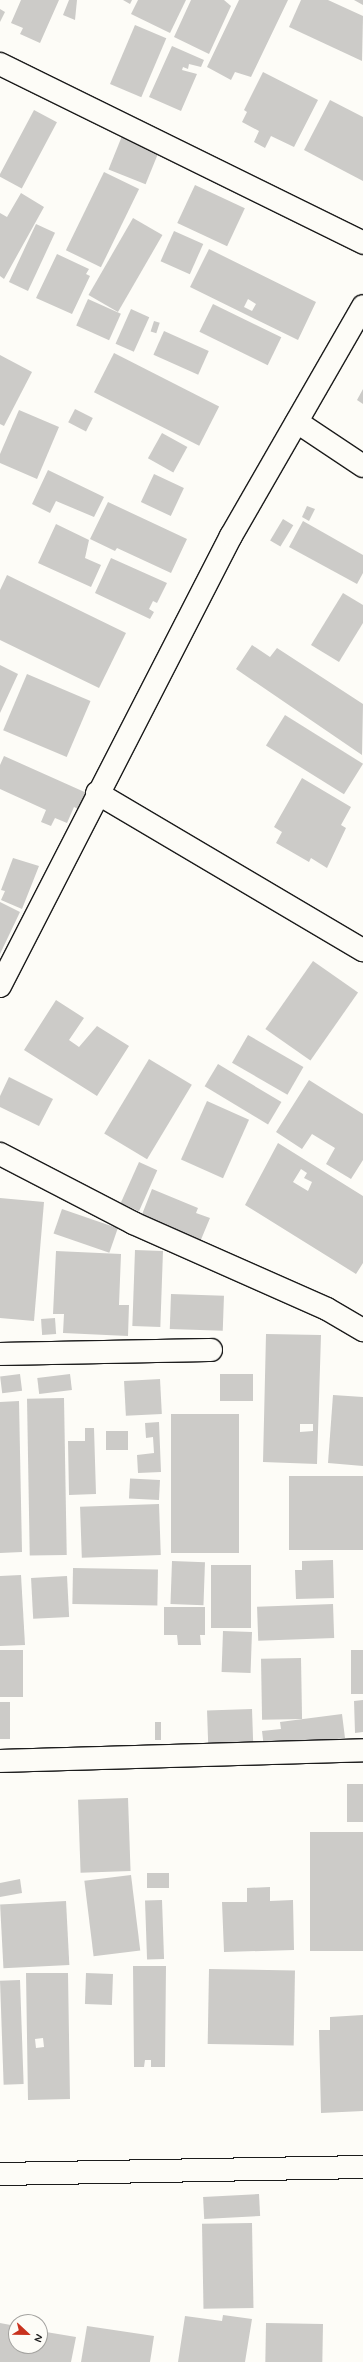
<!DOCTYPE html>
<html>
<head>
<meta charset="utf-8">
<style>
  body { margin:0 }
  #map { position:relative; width:363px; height:2362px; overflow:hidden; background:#fdfcf7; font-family:Mynerve,sans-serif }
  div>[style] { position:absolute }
  .building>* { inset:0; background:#cccbc8; transform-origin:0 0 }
  .roads { filter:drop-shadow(1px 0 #1c1c1c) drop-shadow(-1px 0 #1c1c1c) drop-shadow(0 1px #1c1c1c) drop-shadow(0 -1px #1c1c1c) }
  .minor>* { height:22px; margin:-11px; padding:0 11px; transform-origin:11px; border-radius:11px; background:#fdfcf7 }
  span { translate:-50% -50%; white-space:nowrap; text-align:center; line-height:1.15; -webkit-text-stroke:3px #fdfcf7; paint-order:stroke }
  .north { position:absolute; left:8px; top:2314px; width:40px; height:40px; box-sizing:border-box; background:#fdfcf7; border:1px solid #a3a29f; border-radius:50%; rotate:112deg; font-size:11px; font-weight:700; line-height:16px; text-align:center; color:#1c1c1c }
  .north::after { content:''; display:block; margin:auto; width:14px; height:18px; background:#c8321e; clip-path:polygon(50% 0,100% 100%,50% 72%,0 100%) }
</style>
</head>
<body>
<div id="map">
  <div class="building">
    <div style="clip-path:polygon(21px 0,59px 0,40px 43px,20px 34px,23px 28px,11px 23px)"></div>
    <div style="clip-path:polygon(69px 0,77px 0,75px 20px,63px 15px)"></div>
    <div style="clip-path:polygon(123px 0,132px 0,130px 4px)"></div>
    <div style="clip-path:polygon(138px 0,186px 0,170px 33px,131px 14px)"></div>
    <div style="clip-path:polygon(191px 0,224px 0,231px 6px,209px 54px,174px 37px)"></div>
    <div style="clip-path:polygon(239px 0,288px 0,251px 77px,235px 72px,231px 80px,207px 67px)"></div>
    <div style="clip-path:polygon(301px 0,328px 0,363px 16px,362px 61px,289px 27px)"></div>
    <div style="clip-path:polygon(354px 0,363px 0,363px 5px)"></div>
    <div style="clip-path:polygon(0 9px,5px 12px,0 22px)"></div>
    <div style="left:135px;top:25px;width:34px;height:64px;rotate:23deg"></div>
    <div style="clip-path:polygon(172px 46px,204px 60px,201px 67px,189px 64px,188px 69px,183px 67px,182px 70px,197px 74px,181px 111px,149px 97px)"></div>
    <div style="clip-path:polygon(263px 72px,318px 100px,294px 147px,271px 136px,265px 148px,254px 142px,259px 131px,242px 122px,247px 112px,244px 110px)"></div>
    <div style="clip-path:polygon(330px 100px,363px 117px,363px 181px,304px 150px)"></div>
    <div style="left:34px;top:110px;width:26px;height:75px;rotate:28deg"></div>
    <div style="left:122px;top:136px;width:40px;height:36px;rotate:22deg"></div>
    <div style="left:104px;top:172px;width:39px;height:87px;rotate:26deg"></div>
    <div style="left:195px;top:185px;width:55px;height:42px;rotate:25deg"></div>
    <div style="clip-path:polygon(21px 193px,44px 207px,4px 279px,0 276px,0 213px,7px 217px)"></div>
    <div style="left:133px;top:218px;width:34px;height:89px;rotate:30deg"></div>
    <div style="left:36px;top:224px;width:21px;height:64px;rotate:25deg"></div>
    <div style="left:174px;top:231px;width:32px;height:33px;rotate:24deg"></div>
    <div style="clip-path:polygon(evenodd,209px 249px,316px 302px,298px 340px,190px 287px,209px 249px,248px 299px,256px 304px,252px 311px,244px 307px,248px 299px)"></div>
    <div style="clip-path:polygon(57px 254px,89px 269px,86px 274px,90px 276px,72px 314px,36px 298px)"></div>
    <div style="left:88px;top:299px;width:36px;height:29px;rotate:24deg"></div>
    <div style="left:213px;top:304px;width:76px;height:31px;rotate:26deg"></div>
    <div style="left:131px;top:309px;width:20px;height:38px;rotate:24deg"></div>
    <div style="left:154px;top:321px;width:6px;height:11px;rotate:18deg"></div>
    <div style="left:164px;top:331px;width:49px;height:26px;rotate:24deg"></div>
    <div style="left:114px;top:353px;width:118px;height:44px;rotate:27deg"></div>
    <div style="clip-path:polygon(0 355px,32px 372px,4px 426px,0 424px)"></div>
    <div style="clip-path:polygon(363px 389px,363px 404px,357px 400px)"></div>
    <div style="left:75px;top:409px;width:20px;height:15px;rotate:27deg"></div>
    <div style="clip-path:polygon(19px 410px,59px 427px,37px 479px,0 463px,0 454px)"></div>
    <div style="left:162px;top:433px;width:29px;height:29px;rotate:29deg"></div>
    <div style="clip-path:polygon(48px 470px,104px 497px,94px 517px,56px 501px,50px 513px,32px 504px)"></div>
    <div style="left:154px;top:474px;width:33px;height:31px;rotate:25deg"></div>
    <div style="clip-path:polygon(108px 502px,187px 539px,171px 573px,117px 548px,115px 551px,90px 539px)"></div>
    <div style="clip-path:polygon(307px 506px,315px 509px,309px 521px,302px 517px)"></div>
    <div style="left:283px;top:519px;width:12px;height:25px;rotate:31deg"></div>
    <div style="clip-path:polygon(303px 521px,363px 555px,363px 573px,357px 584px,289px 547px)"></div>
    <div style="clip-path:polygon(56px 524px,89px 540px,85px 558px,101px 565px,91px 587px,38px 563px)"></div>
    <div style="clip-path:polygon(111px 558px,167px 583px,157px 603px,153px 601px,149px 609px,154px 612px,150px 619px,95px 593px)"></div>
    <div style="clip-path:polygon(7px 575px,126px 633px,99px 688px,0 640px,0 590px)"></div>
    <div style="clip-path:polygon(343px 593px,363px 605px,363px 623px,339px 662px,311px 645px)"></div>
    <div style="clip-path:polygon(252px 645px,270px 657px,277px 648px,363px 704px,362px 755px,236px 669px)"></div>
    <div style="clip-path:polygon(0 665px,18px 674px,0 713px)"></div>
    <div style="left:27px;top:674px;width:69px;height:61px;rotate:23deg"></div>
    <div style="left:285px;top:715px;width:92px;height:36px;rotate:32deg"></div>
    <div style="clip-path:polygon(4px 756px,89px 794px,82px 811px,74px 807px,67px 823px,55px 818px,51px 826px,41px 822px,46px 810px,0 789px,0 765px)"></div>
    <div style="clip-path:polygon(302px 778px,351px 807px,341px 825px,346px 828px,327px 868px,311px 858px,309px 862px,276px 843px,282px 832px,274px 827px)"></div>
    <div style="clip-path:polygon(13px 858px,39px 866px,22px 909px,1px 900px,5px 891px,1px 890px)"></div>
    <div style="clip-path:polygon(0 902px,20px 912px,0 954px)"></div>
    <div style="left:313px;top:961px;width:55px;height:83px;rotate:35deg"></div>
    <div style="clip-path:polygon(56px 1000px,84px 1018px,69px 1040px,79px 1047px,97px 1026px,129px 1046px,97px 1096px,24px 1050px)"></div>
    <div style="left:248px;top:1035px;width:64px;height:32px;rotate:30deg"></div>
    <div style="left:149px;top:1059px;width:50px;height:87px;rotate:31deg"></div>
    <div style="left:218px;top:1064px;width:74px;height:26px;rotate:31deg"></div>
    <div style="clip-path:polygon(9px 1077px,53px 1099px,39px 1126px,0 1107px,0 1096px)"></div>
    <div style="clip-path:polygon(309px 1080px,363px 1114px,363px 1160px,351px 1179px,326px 1164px,335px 1148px,312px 1134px,302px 1149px,276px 1132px)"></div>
    <div style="left:207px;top:1101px;width:46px;height:64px;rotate:24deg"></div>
    <div style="clip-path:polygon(evenodd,278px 1143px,363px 1196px,363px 1263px,356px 1274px,245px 1205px,278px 1143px,301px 1169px,307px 1173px,304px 1178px,312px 1182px,308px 1191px,293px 1182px,301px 1169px)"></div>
    <div style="left:139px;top:1162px;width:20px;height:45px;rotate:24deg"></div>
    <div style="clip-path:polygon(152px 1189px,198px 1208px,196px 1213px,210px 1218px,200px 1242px,141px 1217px)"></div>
    <div style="clip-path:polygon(0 1198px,44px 1202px,34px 1321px,0 1318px)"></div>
    <div style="left:62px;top:1209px;width:59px;height:26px;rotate:19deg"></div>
    <div style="left:135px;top:1250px;width:28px;height:76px;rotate:2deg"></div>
    <div style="clip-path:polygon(56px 1251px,121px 1254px,119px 1305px,129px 1305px,128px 1336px,63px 1333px,64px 1314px,53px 1314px)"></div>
    <div style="left:171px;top:1294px;width:53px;height:35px;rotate:2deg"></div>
    <div style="left:55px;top:1318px;width:16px;height:14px;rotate:86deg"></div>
    <div style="clip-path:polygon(evenodd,266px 1334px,321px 1335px,317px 1464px,263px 1462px,266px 1334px,300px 1424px,313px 1424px,313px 1431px,300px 1432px,300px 1424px)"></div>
    <div style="left:20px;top:1374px;width:17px;height:20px;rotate:83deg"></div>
    <div style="left:70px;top:1374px;width:16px;height:33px;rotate:83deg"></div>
    <div style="left:220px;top:1374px;width:33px;height:27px"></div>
    <div style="left:160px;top:1379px;width:35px;height:36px;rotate:87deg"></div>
    <div style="clip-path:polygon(333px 1395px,363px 1397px,363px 1466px,328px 1463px)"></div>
    <div style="left:64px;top:1398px;width:157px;height:37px;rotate:89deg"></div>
    <div style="clip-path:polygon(19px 1401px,22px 1552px,0 1553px,0 1402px)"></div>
    <div style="left:171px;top:1414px;width:68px;height:139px"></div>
    <div style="clip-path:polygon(159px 1422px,161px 1472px,138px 1473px,137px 1455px,154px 1453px,153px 1437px,146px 1438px,145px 1423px)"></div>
    <div style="clip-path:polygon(85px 1428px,94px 1428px,96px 1494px,69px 1495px,68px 1441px,85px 1441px)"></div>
    <div style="left:106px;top:1431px;width:22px;height:19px"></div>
    <div style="left:289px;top:1476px;width:74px;height:74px"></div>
    <div style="left:160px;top:1480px;width:20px;height:30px;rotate:93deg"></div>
    <div style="left:159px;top:1504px;width:51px;height:79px;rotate:88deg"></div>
    <div style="clip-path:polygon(333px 1560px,334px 1598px,296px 1599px,295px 1570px,302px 1570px,302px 1561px)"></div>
    <div style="left:172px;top:1561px;width:33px;height:43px;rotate:2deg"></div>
    <div style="left:251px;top:1565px;width:63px;height:40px;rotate:90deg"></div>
    <div style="left:73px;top:1568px;width:85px;height:36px;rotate:1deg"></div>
    <div style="clip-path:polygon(21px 1575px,25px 1645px,0 1646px,0 1576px)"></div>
    <div style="left:67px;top:1576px;width:41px;height:36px;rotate:87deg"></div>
    <div style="left:333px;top:1604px;width:34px;height:76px;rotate:88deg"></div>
    <div style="clip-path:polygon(164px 1607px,205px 1607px,205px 1635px,200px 1635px,201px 1645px,178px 1645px,177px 1635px,164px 1635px)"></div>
    <div style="left:223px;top:1631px;width:29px;height:41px;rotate:2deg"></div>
    <div style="left:0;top:1650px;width:23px;height:47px"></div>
    <div style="left:351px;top:1650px;width:12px;height:44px"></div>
    <div style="left:301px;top:1658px;width:61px;height:40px;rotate:89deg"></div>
    <div style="clip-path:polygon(363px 1700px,363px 1732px,355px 1733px,354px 1701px)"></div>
    <div style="left:0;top:1702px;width:10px;height:37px"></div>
    <div style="left:252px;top:1709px;width:33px;height:45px;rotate:88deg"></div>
    <div style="clip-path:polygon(342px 1714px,345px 1738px,264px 1748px,262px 1731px,281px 1729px,280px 1722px)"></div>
    <div style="left:161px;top:1722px;width:18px;height:6px;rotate:90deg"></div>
    <div style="left:363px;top:1784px;width:38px;height:16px;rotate:90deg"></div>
    <div style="left:128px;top:1798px;width:73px;height:50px;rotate:88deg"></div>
    <div style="left:310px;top:1832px;width:53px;height:119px"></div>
    <div style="left:169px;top:1873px;width:15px;height:22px;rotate:90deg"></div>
    <div style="left:131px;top:1875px;width:76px;height:47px;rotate:83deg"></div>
    <div style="clip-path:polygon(20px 1879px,22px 1893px,0 1897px,0 1883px)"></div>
    <div style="clip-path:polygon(270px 1887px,270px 1901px,293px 1900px,294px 1950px,224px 1952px,222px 1902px,247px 1902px,247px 1888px)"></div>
    <div style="left:162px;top:1900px;width:59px;height:17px;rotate:88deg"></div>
    <div style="left:66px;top:1901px;width:64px;height:66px;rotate:87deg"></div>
    <div style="clip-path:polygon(133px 1966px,166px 1966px,165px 2067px,151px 2067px,151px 2060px,145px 2060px,144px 2067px,134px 2067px)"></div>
    <div style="left:209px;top:1969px;width:86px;height:75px;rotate:1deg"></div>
    <div style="clip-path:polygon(evenodd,26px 1973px,68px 1973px,70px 2099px,28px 2100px,26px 1973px,43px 2038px,44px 2047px,36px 2048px,35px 2039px,43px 2038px)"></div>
    <div style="left:86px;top:1973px;width:27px;height:31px;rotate:2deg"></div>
    <div style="left:20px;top:1980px;width:104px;height:20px;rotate:88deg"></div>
    <div style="clip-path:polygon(363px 2015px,363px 2111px,321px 2113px,319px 2030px,330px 2030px,330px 2017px)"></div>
    <div style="left:259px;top:2194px;width:22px;height:56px;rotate:87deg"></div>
    <div style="left:252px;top:2223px;width:85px;height:50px;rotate:89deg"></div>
    <div style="clip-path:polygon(223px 2315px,252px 2319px,245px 2362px,178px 2362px,185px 2316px,222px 2321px)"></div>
    <div style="clip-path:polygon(0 2323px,16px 2326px,16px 2346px,40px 2346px,40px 2331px,76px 2337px,71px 2362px,0 2362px)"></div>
    <div style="left:266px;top:2323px;width:57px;height:39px;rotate:1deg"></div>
    <div style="clip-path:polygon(87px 2326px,154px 2336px,150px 2362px,81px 2362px)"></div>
  </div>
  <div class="roads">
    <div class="minor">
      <div style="left:0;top:64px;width:405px;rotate:26.2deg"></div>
      <div style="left:297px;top:422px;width:79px;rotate:33.7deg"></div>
      <div style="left:97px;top:793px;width:309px;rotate:30.6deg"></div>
      <div style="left:0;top:986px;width:506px;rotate:-62.83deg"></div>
      <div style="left:231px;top:536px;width:265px;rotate:-60.1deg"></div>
      <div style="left:0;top:1154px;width:150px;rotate:27.4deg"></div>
      <div style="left:133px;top:1223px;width:212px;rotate:23.9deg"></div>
      <div style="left:327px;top:1309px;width:42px;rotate:30.3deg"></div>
      <div style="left:0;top:1354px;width:211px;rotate:-1.1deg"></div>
      <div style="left:0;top:1761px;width:363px;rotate:-1.7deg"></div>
      <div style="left:0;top:2174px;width:363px;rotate:-1.1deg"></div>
    </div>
  </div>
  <div class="north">N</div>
</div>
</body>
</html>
